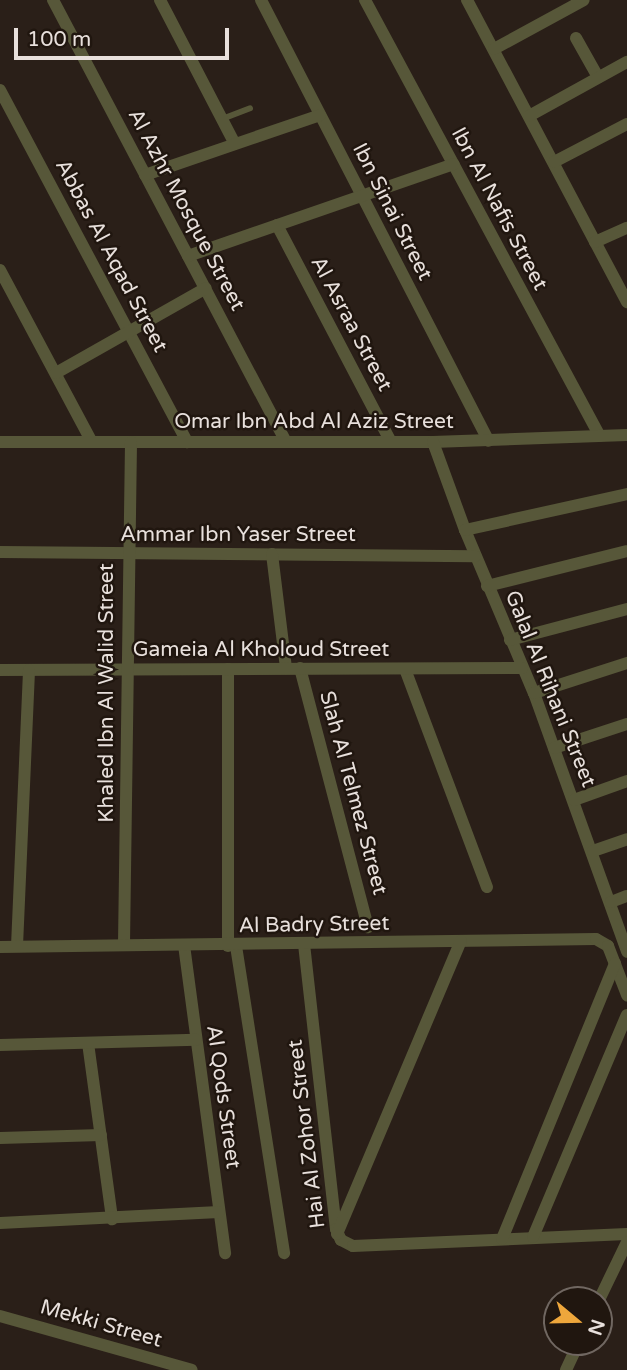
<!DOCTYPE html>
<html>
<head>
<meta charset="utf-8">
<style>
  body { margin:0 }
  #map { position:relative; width:627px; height:1370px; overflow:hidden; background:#2a1f18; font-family:"Varela Round",sans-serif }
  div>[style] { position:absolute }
  .lane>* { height:6px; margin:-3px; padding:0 3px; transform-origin:3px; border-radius:3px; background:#575739 }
  .street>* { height:12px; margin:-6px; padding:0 6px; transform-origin:6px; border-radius:6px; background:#575739 }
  span { translate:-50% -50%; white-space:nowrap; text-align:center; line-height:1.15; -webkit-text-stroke:5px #20160f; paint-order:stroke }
  .street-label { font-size:21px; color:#e8e0dc }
  .north { position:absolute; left:543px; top:1286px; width:70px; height:70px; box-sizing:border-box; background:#20160f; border:2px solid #706761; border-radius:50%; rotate:109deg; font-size:19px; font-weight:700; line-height:28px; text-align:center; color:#e8e0dc }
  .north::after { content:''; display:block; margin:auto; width:24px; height:32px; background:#eea73c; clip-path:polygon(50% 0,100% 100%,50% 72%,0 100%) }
  .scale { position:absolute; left:14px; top:28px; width:215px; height:32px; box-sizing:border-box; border:4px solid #e8e0dc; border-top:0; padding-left:9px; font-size:21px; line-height:24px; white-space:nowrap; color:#e8e0dc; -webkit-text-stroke:5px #20160f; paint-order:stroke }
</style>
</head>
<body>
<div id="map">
  <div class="lane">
    <div style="left:222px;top:119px;width:30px;rotate:-21deg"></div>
  </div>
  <div class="street">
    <div style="left:53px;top:0;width:496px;rotate:62.2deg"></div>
    <div style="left:160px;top:0;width:162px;rotate:62.5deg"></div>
    <div style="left:261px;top:0;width:496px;rotate:62.7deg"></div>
    <div style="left:365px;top:0;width:495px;rotate:61.7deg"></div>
    <div style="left:467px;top:0;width:342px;rotate:62.1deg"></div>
    <div style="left:576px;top:38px;width:45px;rotate:60.6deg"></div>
    <div style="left:494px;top:49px;width:102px;rotate:-28.6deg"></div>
    <div style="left:0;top:90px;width:399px;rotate:62deg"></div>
    <div style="left:529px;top:116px;width:112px;rotate:-28.9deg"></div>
    <div style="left:554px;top:162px;width:82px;rotate:-27.5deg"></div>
    <div style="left:145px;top:175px;width:185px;rotate:-18.9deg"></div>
    <div style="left:277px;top:225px;width:243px;rotate:62.3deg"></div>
    <div style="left:595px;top:242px;width:35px;rotate:-24deg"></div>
    <div style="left:188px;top:256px;width:281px;rotate:-19.1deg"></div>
    <div style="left:0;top:270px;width:195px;rotate:61.9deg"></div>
    <div style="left:56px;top:373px;width:172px;rotate:-29.5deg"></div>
    <div style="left:0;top:442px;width:433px"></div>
    <div style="left:433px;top:442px;width:194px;rotate:-2.1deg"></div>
    <div style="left:433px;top:442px;width:94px;rotate:70deg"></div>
    <div style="left:465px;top:530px;width:177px;rotate:67.1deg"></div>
    <div style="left:534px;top:693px;width:275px;rotate:70.2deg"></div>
    <div style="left:465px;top:530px;width:166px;rotate:-12.5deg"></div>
    <div style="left:0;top:552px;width:475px;rotate:0.5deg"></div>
    <div style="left:272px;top:554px;width:115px;rotate:83deg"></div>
    <div style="left:487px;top:586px;width:144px;rotate:-14deg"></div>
    <div style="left:510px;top:640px;width:121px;rotate:-14.8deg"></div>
    <div style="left:300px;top:668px;width:268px;rotate:75.3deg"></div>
    <div style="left:228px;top:669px;width:277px;rotate:90deg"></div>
    <div style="left:405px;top:669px;width:233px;rotate:69.4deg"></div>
    <div style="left:0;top:670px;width:522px;rotate:-0.22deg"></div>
    <div style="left:534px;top:693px;width:98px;rotate:-17.9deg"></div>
    <div style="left:554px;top:748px;width:77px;rotate:-18.2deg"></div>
    <div style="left:574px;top:800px;width:56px;rotate:-19.7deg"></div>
    <div style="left:593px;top:851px;width:36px;rotate:-19deg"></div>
    <div style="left:611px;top:902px;width:17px;rotate:-21deg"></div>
    <div style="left:124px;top:944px;width:502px;rotate:-89.2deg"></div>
    <div style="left:304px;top:944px;width:287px;rotate:83.6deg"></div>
    <div style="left:336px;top:1229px;width:12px;rotate:66deg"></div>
    <div style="left:341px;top:1240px;width:13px;rotate:27deg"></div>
    <div style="left:353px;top:1246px;width:274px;rotate:-2.5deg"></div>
    <div style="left:184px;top:945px;width:311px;rotate:82.4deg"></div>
    <div style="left:17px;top:946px;width:276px;rotate:-87.5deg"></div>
    <div style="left:236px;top:946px;width:311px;rotate:81.1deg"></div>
    <div style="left:0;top:947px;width:596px;rotate:-0.77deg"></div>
    <div style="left:596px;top:939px;width:14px;rotate:30deg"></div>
    <div style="left:608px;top:946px;width:53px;rotate:68.8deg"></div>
    <div style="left:88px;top:1043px;width:178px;rotate:82.2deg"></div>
    <div style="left:0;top:1045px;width:196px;rotate:-1.5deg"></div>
    <div style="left:0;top:1138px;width:101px;rotate:-1.7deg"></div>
    <div style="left:0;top:1223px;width:219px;rotate:-2.9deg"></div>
    <div style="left:337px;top:1234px;width:318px;rotate:-67.1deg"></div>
    <div style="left:533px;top:1237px;width:241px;rotate:-67.1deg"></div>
    <div style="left:502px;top:1239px;width:298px;rotate:-67.7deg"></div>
    <div style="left:599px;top:1300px;width:64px;rotate:-64.2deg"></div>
    <div style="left:0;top:1316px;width:199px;rotate:15.7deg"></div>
    <div style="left:566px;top:1370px;width:31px;rotate:-65deg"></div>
  </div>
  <div class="street-label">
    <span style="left:499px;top:209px;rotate:62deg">Ibn Al Nafis Street</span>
    <span style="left:186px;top:210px;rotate:62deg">Al Azhr Mosque Street</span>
    <span style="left:392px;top:212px;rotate:63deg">Ibn Sinai Street</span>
    <span style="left:111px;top:256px;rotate:62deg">Abbas Al Aqad Street</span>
    <span style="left:351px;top:324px;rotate:62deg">Al Asraa Street</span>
    <span style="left:314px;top:422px">Omar Ibn Abd Al Aziz Street</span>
    <span style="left:238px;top:535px">Ammar Ibn Yaser Street</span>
    <span style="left:261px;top:650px">Gameia Al Kholoud Street</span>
    <span style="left:550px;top:689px;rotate:68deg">Galal Al Rihani Street</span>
    <span style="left:107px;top:693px;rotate:-90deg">Khaled Ibn Al Walid Street</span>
    <span style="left:353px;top:793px;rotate:75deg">Slah Al Telmez Street</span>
    <span style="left:314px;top:925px;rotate:-1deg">Al Badry Street</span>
    <span style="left:223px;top:1097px;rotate:82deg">Al Qods Street</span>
    <span style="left:307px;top:1134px;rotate:-97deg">Hai Al Zohor Street</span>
    <span style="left:101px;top:1324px;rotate:16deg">Mekki Street</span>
  </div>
  <div class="north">N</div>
  <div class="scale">100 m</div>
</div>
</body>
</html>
